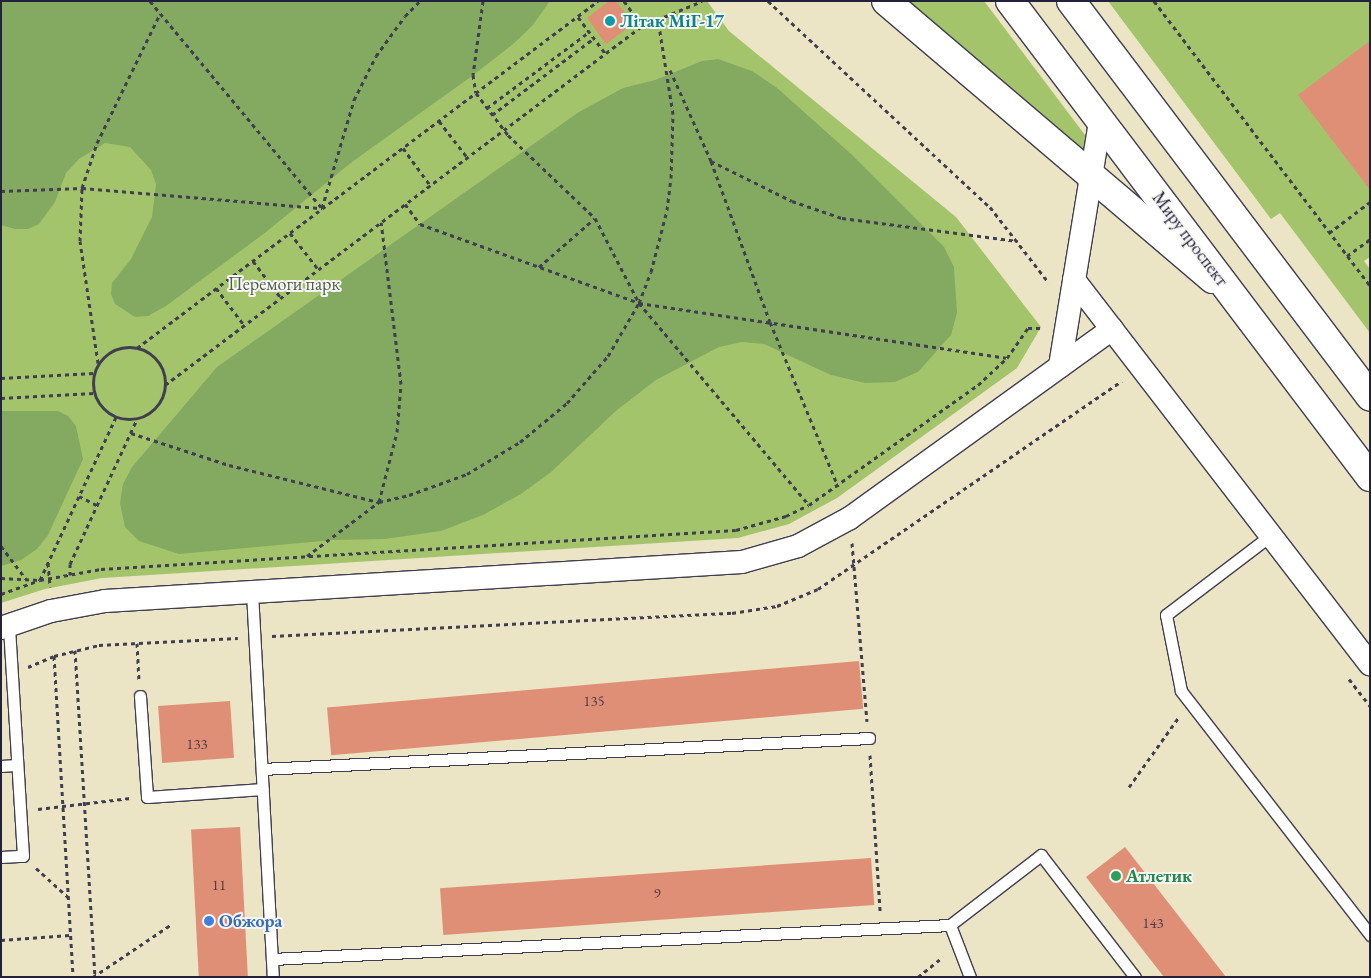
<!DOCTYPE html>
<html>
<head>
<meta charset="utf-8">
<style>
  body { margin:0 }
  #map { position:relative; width:1371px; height:978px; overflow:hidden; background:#ebe4c5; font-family:"EB Garamond",serif }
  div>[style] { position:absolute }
  .green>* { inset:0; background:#a4c46c }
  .forest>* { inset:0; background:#83aa60 }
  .building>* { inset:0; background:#df8f76; transform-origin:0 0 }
  .path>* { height:3px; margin-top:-1.5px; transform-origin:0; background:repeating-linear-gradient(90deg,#403f50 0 4px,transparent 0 8px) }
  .path>.ring { margin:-1.5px; padding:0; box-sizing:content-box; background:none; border:3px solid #403f50; border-radius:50% }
  .roads { filter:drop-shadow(1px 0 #403f50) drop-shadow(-1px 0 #403f50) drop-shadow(0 1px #403f50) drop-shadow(0 -1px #403f50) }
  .service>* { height:11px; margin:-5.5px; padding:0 5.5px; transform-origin:5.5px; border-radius:5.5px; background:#fff }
  .minor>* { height:22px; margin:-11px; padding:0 11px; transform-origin:11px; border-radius:11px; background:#fff }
  .tertiary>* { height:28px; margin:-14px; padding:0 14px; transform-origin:14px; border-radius:14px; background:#fff }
  .trunk>* { height:28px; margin:-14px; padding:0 14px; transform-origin:14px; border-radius:14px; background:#fff }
  .dots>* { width:14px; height:14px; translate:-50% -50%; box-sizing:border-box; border:2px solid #f6f6f2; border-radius:50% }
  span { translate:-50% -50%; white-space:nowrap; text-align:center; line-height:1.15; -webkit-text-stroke:4px #f6f6f2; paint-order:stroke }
  .number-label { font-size:15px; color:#513d4a }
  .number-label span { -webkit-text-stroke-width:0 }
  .culture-label { font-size:18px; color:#0d838f; font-weight:700 }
  .left { translate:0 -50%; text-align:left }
  .street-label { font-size:18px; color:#22223b }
  .park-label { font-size:18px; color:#505b4c }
  .leisure-label { font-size:18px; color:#27864d; font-weight:700 }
  .shop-label { font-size:18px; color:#366cbe; font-weight:700 }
  .frame { position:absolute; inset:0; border:2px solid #22223b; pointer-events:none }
</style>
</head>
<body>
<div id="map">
  <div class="green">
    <div style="clip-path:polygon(1px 1px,707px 1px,729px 31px,956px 217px,1041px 327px,1017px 368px,837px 498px,789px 524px,738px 538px,102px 578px,45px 589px,1px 603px)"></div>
    <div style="clip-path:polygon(900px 1px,984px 1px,1088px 139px,1085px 158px)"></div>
    <div style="clip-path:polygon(1108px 1px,1370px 1px,1370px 257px,1364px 261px,1370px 269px,1370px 333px,1280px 213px,1271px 219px)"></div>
  </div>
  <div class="forest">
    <div style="clip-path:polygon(1px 1px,550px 1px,532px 26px,512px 45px,472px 76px,352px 162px,266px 232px,166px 306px,148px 316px,135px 317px,115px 304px,111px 294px,112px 283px,131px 259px,152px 217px,156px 184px,151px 170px,130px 147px,105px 143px,79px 159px,66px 173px,55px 202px,39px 224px,28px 229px,15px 229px,1px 225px)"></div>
    <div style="clip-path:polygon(718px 59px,752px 71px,776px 87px,850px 153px,944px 247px,954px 267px,957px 313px,951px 335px,918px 372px,895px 382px,865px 383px,831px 375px,764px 344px,742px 342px,719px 347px,656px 380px,617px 410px,551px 472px,521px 494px,483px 515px,441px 531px,385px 539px,333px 540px,179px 554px,139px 541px,125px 527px,120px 503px,123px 484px,132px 467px,217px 367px,579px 112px,623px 88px,655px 80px,702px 61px)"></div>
    <div style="clip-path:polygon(1px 411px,58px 411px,68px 416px,76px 426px,83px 459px,48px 535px,37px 549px,21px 560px,1px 566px)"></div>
  </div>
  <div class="building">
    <div style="clip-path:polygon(609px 1px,616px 1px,633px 24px,606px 44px,587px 18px)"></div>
    <div style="clip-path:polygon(1370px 41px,1370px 190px,1298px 95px)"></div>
    <div style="left:859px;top:661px;width:48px;height:534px;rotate:85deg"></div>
    <div style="left:230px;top:701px;width:57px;height:72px;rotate:86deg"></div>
    <div style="left:240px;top:827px;width:150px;height:49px;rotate:87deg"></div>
    <div style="clip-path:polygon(1125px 847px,1226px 977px,1164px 977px,1086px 877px)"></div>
    <div style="left:871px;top:858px;width:47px;height:432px;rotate:86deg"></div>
  </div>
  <div class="path">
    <div style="left:150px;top:1px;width:269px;rotate:50.3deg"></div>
    <div style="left:483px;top:1px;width:75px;rotate:97.7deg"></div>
    <div style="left:473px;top:75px;width:18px;rotate:81deg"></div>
    <div style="left:476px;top:93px;width:53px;rotate:52.7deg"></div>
    <div style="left:508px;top:135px;width:120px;rotate:43.7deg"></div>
    <div style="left:624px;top:1px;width:31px;rotate:54deg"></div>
    <div style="left:768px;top:1px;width:303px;rotate:42.9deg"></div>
    <div style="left:990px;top:207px;width:96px;rotate:52.2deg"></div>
    <div style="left:1154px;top:1px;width:358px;rotate:52.8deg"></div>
    <div style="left:578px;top:17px;width:45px;rotate:53.1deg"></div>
    <div style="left:670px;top:70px;width:100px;rotate:65.7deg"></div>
    <div style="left:711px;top:161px;width:90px;rotate:26.3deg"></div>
    <div style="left:792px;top:201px;width:53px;rotate:18.8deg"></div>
    <div style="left:842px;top:218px;width:177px;rotate:7.5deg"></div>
    <div style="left:487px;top:108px;width:127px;rotate:-36.7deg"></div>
    <div style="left:492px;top:115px;width:128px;rotate:-37deg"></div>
    <div style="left:439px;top:121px;width:46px;rotate:52.1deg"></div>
    <div style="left:403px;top:148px;width:46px;rotate:53.9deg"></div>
    <div style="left:711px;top:161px;width:171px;rotate:69.9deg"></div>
    <div style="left:770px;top:322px;width:178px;rotate:67.5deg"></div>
    <div style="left:1px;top:191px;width:81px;rotate:-2.1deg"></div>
    <div style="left:82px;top:188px;width:241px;rotate:4.8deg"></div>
    <div style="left:405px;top:204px;width:25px;rotate:53deg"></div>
    <div style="left:420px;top:224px;width:233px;rotate:19.8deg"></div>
    <div style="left:639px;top:303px;width:371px;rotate:8.5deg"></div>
    <div style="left:322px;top:208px;width:113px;rotate:-73.5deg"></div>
    <div style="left:354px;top:100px;width:49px;rotate:-63.4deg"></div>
    <div style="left:376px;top:56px;width:49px;rotate:-54.1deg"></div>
    <div style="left:405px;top:16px;width:21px;rotate:-45deg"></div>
    <div style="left:290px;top:233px;width:46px;rotate:52.1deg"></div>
    <div style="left:1329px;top:233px;width:51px;rotate:-37.1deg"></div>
    <div style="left:1347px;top:256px;width:29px;rotate:-36deg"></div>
    <div style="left:253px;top:261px;width:46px;rotate:52.9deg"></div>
    <div style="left:539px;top:267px;width:74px;rotate:-41.2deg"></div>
    <div style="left:595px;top:218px;width:96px;rotate:62.6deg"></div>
    <div style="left:639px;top:303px;width:264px;rotate:49.9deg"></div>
    <div style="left:216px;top:288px;width:46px;rotate:52.9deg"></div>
    <div class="ring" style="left:93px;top:347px;width:69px;height:69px"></div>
    <div style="left:137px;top:348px;width:577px;rotate:-36.97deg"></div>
    <div style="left:98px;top:363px;width:123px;rotate:-98.4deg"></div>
    <div style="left:80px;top:241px;width:53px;rotate:-87.8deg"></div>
    <div style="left:82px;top:188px;width:47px;rotate:-71.6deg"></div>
    <div style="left:97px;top:143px;width:144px;rotate:-64deg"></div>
    <div style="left:1px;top:378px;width:93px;rotate:-3.1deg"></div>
    <div style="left:165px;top:385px;width:597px;rotate:-36.97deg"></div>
    <div style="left:642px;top:26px;width:65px;rotate:-22.6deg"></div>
    <div style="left:1px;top:398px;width:93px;rotate:-3.1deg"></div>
    <div style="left:131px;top:433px;width:103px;rotate:18.1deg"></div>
    <div style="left:229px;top:465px;width:154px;rotate:13.9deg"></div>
    <div style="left:79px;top:496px;width:20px;rotate:27deg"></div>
    <div style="left:379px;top:502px;width:72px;rotate:-75.6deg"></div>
    <div style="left:397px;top:432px;width:48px;rotate:-85.2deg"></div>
    <div style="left:401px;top:384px;width:163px;rotate:-97deg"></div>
    <div style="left:852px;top:543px;width:179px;rotate:85.2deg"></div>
    <div style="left:1px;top:546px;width:41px;rotate:52.9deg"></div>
    <div style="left:307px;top:556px;width:90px;rotate:-36.9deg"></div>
    <div style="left:379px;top:502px;width:31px;rotate:-13deg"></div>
    <div style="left:409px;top:495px;width:62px;rotate:-19.9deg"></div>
    <div style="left:467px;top:474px;width:62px;rotate:-31.1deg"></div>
    <div style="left:520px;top:442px;width:61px;rotate:-39.7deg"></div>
    <div style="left:567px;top:403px;width:62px;rotate:-48.9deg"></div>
    <div style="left:608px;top:356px;width:61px;rotate:-59.7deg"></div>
    <div style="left:639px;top:303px;width:33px;rotate:-69deg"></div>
    <div style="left:651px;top:272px;width:64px;rotate:-75.5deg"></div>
    <div style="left:667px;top:210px;width:32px;rotate:-83deg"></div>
    <div style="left:671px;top:178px;width:64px;rotate:-88.2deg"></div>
    <div style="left:673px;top:114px;width:96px;rotate:-99deg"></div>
    <div style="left:48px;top:563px;width:24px;rotate:85deg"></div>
    <div style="left:70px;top:575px;width:11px;rotate:-90deg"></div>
    <div style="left:70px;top:564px;width:160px;rotate:-65.2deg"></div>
    <div style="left:1px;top:578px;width:39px;rotate:3deg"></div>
    <div style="left:40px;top:580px;width:180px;rotate:-65deg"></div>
    <div style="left:1px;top:594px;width:41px;rotate:-19.7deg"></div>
    <div style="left:40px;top:580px;width:62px;rotate:-10.2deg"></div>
    <div style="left:101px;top:569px;width:636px;rotate:-3.51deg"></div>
    <div style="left:736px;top:530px;width:52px;rotate:-15.6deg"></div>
    <div style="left:786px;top:516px;width:25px;rotate:-26deg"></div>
    <div style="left:809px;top:505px;width:207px;rotate:-35.4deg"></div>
    <div style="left:978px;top:385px;width:40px;rotate:-43deg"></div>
    <div style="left:1007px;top:358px;width:37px;rotate:-55deg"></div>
    <div style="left:1028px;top:328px;width:16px"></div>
    <div style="left:272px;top:636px;width:461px;rotate:-2.9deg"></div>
    <div style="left:732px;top:613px;width:46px;rotate:-8.8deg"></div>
    <div style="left:777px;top:606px;width:44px;rotate:-22.5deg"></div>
    <div style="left:818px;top:589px;width:368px;rotate:-34.4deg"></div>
    <div style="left:137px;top:643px;width:37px;rotate:87deg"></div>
    <div style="left:75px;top:650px;width:328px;rotate:86.5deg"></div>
    <div style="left:54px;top:656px;width:322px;rotate:86.6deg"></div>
    <div style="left:28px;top:667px;width:28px;rotate:-23deg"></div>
    <div style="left:54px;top:656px;width:46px;rotate:-13.7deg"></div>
    <div style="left:99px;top:645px;width:139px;rotate:-2.9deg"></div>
    <div style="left:1349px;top:679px;width:34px;rotate:52deg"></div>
    <div style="left:870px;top:755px;width:156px;rotate:86.3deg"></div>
    <div style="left:1129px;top:787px;width:86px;rotate:-54.5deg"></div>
    <div style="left:38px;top:809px;width:93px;rotate:-6.8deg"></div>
    <div style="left:36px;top:868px;width:43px;rotate:42.2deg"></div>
    <div style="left:1px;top:940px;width:69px;rotate:-4.1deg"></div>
    <div style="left:93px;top:977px;width:95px;rotate:-33.9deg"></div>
    <div style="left:918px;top:977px;width:32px;rotate:-39deg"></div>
  </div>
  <div class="roads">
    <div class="service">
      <div style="left:1271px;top:535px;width:132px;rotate:142.7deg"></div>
      <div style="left:1166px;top:615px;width:77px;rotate:78.8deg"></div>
      <div style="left:1181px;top:691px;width:309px;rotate:52.2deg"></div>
      <div style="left:252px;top:592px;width:386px;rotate:86.9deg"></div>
      <div style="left:140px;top:696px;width:101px;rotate:86deg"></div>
      <div style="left:147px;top:797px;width:116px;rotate:-3.9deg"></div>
      <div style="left:1px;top:766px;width:16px;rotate:-4deg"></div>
      <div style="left:262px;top:769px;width:608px;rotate:-2.92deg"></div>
      <div style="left:1px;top:857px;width:22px;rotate:-3deg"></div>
      <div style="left:23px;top:856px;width:230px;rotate:-93.5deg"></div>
      <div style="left:950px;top:925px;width:56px;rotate:69deg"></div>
      <div style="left:272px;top:959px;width:679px;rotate:-2.87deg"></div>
      <div style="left:950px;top:925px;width:115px;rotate:-37.6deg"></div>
      <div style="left:1041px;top:855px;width:154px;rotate:52.4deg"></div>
    </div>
    <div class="minor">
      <div style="left:1074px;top:280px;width:485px;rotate:52.4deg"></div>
      <div style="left:1060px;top:366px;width:248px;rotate:-80.7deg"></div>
      <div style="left:1px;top:628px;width:53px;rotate:-18.8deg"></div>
      <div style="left:51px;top:611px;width:55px;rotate:-10.5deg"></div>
      <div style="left:105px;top:601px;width:638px;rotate:-3.5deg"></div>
      <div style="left:742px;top:562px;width:58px;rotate:-15.9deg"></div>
      <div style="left:798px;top:546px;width:59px;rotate:-28.3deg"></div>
      <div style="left:850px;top:518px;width:323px;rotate:-35.8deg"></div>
    </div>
    <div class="tertiary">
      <div style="left:886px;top:1px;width:429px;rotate:40.4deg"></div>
    </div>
    <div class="trunk">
      <div style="left:1010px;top:1px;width:597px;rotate:52.9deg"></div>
      <div style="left:1071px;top:1px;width:496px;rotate:52.9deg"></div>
    </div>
  </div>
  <div class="dots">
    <div style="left:610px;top:21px;background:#0f9aa8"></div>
    <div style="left:1116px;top:876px;background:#2e9e5b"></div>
    <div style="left:209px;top:921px;background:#3f7fe0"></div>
  </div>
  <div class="number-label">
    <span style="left:594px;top:701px">135</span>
    <span style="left:197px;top:744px">133</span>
    <span style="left:219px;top:885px">11</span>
    <span style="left:657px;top:893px">9</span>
    <span style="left:1153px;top:923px">143</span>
  </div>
  <div class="culture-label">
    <span class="left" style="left:620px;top:21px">Літак МіГ-17</span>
  </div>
  <div class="street-label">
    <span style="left:1190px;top:239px;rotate:53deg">Миру проспект</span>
  </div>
  <div class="park-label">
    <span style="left:284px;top:284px">Перемоги парк</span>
  </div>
  <div class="leisure-label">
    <span class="left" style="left:1126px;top:876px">Атлетик</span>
  </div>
  <div class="shop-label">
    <span class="left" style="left:219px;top:921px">Обжора</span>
  </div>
  <div class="frame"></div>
</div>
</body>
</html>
